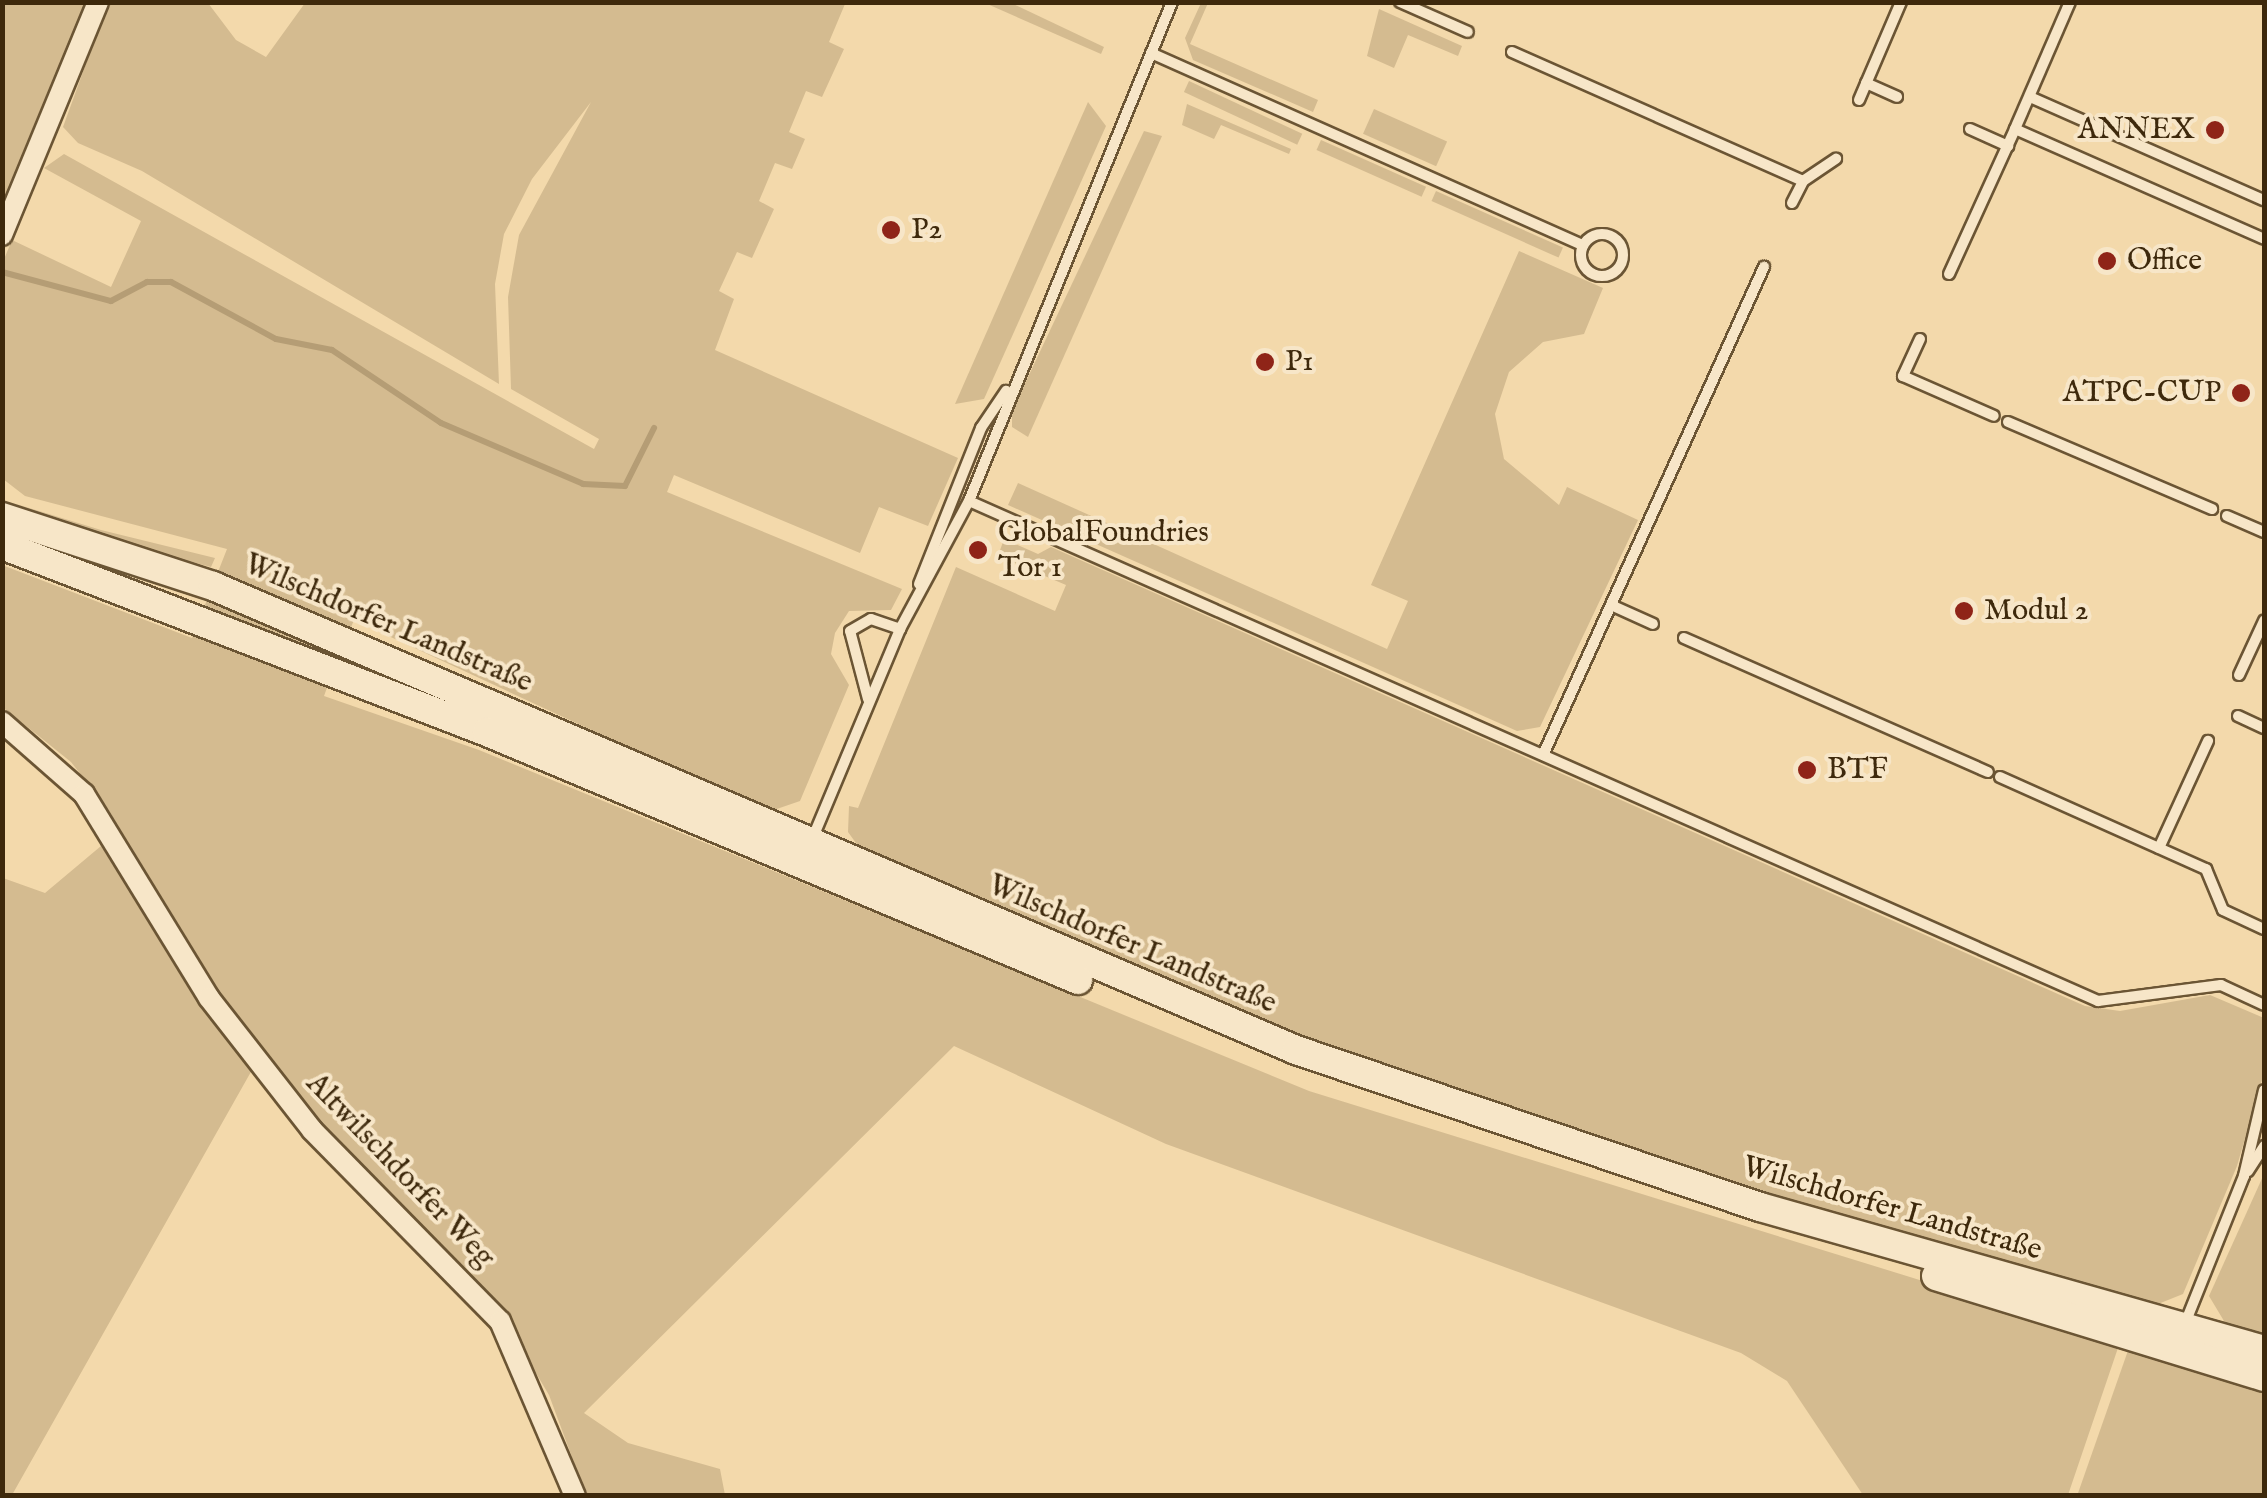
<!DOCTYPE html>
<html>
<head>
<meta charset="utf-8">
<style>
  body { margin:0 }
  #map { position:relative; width:2267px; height:1498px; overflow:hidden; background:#f3d9ab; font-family:"IM FELL English",serif }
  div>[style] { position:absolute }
  .green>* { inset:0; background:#d4bb90; transform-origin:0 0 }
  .stream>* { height:6px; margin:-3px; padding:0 3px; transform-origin:3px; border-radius:3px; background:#b59d75 }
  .roads { filter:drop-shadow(2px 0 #6b5534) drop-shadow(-2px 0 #6b5534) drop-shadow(0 2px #6b5534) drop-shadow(0 -2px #6b5534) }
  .service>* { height:10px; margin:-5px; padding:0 5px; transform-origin:5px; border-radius:5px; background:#f7e6c8 }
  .service>.ring { margin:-5px; padding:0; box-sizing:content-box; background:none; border:10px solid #f7e6c8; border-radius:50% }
  .minor>* { height:20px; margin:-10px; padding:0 10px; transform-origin:10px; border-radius:10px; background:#f7e6c8 }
  .secondary>* { height:28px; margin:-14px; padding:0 14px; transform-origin:14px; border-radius:14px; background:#f7e6c8 }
  .dots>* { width:28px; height:28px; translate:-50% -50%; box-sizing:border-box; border:5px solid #f7e6c8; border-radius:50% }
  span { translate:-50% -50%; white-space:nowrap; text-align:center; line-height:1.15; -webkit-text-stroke:8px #f7e6c8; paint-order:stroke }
  .poi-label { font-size:30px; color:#3e290c }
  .right { translate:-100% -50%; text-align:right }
  .left { translate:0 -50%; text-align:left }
  .street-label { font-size:30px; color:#3e290c }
  .frame { position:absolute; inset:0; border:5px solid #3e290c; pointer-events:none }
</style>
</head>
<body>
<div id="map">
  <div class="green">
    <div style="clip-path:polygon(3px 3px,90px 3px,3px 206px)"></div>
    <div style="clip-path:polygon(108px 3px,208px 3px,236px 40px,266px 57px,305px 3px,866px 3px,845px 4px,829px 42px,844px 49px,822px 97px,806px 91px,789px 132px,805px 139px,792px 169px,775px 163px,759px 201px,774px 209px,752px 258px,737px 252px,719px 291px,734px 299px,715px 350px,958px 458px,928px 526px,879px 507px,860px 553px,674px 475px,667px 492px,902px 589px,891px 610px,849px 611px,835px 633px,831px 654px,849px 685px,800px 801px,768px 812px,354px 620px,341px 651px,520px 728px,333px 671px,324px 696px,479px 750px,1309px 1091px,2120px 1342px,2068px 1495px,1863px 1495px,1787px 1381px,1741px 1353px,1166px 1144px,954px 1046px,584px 1413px,628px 1443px,720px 1469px,725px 1495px,586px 1495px,549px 1395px,490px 1296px,318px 1126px,181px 947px,110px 812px,71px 762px,5px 709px,2px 565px,192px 638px,227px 549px,25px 496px,3px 479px,2px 264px,12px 240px,111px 287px,141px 221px,44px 168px,64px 154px,594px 449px,599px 439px,511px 389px,508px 297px,519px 235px,591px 102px,532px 179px,504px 234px,495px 284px,499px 384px,142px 171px,78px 143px,63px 127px)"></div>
    <div style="clip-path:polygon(985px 3px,1011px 3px,1104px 47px,1101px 54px)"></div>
    <div style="clip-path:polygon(1201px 3px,1208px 3px,1190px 44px,1318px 100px,1313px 112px,1193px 60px,1185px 38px)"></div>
    <div style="clip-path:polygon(1379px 9px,1462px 46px,1458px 56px,1408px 35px,1394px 68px,1367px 56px)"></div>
    <div style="left:1189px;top:81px;width:125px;height:12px;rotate:25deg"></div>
    <div style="clip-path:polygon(1088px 102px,1106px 126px,984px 399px,955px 404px)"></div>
    <div style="clip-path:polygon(1187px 104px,1291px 149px,1289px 154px,1221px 125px,1214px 139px,1182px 125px)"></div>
    <div style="left:1374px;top:109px;width:80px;height:27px;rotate:24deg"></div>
    <div style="clip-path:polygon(1144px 131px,1162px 136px,1028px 437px,1012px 427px,1012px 411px)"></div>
    <div style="left:1321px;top:140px;width:115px;height:11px;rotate:24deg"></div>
    <div style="left:1436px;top:191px;width:139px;height:11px;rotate:24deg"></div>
    <div style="clip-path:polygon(1519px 251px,1603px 288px,1584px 334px,1543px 342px,1509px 372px,1495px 414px,1504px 459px,1559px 505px,1567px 487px,1638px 520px,1540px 727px,1517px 731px,1008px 505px,1018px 483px,1387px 649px,1408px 601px,1371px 585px)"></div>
    <div style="clip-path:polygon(3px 500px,101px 530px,215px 558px,211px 567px,105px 539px,3px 508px)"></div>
    <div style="clip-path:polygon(1004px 539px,1038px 554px,1051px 547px,2085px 1006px,2120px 1011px,2210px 995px,2264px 1018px,2264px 1073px,2237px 1166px,2183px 1294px,2153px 1306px,1911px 1245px,1382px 1075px,861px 850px,848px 832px,849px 806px,858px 808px,956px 567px,1055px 611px,1066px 585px,998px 556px)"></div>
    <div style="clip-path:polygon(101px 846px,252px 1070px,12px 1495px,3px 1496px,3px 878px,45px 893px)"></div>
    <div style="clip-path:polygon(2264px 1174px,2264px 1339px,2227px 1326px,2209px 1296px)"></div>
    <div style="clip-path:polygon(2131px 1342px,2264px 1387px,2264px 1495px,2077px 1496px)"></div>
  </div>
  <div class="stream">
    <div style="left:2px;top:272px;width:113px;rotate:14.9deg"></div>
    <div style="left:111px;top:301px;width:41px;rotate:-27.8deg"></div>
    <div style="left:147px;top:282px;width:24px"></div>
    <div style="left:171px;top:282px;width:119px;rotate:28.5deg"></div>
    <div style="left:276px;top:339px;width:57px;rotate:11.1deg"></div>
    <div style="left:332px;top:350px;width:131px;rotate:33.8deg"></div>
    <div style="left:441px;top:423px;width:155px;rotate:23.2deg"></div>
    <div style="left:583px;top:484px;width:42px;rotate:2.7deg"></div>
    <div style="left:625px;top:486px;width:65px;rotate:-63.4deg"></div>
  </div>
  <div class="roads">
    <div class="service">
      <div style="left:1400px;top:2px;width:74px;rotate:23.8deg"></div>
      <div style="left:1512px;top:52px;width:318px;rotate:23.9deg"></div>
      <div style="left:1151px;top:53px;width:473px;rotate:24deg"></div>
      <div style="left:1866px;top:83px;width:34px;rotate:24deg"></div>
      <div style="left:2030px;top:97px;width:256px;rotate:23.8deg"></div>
      <div style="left:1859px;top:100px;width:107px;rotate:-66.8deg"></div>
      <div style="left:1970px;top:129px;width:42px;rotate:24.1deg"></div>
      <div style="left:2015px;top:129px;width:138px;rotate:-66.6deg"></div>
      <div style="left:1792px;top:203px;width:25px;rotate:-63deg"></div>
      <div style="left:1803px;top:181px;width:40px;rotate:-34deg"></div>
      <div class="ring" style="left:1581px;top:234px;width:32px;height:32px"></div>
      <div style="left:1949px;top:274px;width:159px;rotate:-65.5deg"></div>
      <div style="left:2015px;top:129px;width:272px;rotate:23.8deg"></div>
      <div style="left:1920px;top:339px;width:41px;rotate:114.7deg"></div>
      <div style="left:1903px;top:376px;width:99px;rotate:23.7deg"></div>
      <div style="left:2008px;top:422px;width:222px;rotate:23.1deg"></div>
      <div style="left:969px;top:501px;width:1235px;rotate:23.89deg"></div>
      <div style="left:2098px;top:1001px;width:124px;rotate:-7.4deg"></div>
      <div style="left:2221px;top:985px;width:47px;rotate:24.9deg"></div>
      <div style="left:2227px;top:516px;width:40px;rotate:23.4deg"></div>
      <div style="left:919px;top:584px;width:168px;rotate:-68.3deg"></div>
      <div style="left:981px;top:428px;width:45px;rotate:-56deg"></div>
      <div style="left:1611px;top:605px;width:46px;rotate:24.3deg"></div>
      <div style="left:1684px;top:638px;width:332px;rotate:23.8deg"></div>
      <div style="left:2239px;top:675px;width:60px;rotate:-65.2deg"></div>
      <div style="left:868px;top:699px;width:70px;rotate:-104.8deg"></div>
      <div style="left:850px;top:631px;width:24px;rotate:-30deg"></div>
      <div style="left:871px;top:619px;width:31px;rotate:19deg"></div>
      <div style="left:2238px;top:716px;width:29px;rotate:25deg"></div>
      <div style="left:1543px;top:755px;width:536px;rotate:-65.64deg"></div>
      <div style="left:2000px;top:777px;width:226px;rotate:24.1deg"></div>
      <div style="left:2206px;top:869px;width:44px;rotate:67.5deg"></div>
      <div style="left:2223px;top:910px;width:45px;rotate:24.9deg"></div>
      <div style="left:811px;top:842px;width:231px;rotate:-67.3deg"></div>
      <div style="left:900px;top:629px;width:145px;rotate:-61.7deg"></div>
      <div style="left:969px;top:501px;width:539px;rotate:-67.86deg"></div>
      <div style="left:2159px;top:848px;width:118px;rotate:-65.4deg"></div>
      <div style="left:2248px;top:1171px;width:30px;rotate:-57deg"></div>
      <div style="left:2184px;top:1326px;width:162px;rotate:-68.2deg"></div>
      <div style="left:2244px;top:1176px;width:88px;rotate:-76.9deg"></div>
    </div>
    <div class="minor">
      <div style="left:2px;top:235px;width:252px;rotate:-67.6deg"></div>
      <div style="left:2px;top:722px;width:109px;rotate:41.3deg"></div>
      <div style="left:84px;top:794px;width:239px;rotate:58.5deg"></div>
      <div style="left:209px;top:998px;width:167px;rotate:52deg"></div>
      <div style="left:312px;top:1130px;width:268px;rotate:45.5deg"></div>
      <div style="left:500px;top:1321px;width:190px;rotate:66.8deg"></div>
    </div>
    <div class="secondary">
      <div style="left:2px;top:517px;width:222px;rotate:18.1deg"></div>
      <div style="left:213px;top:586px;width:1178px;rotate:23.19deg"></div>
      <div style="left:1296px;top:1050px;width:490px;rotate:18.7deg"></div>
      <div style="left:1760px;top:1207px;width:524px;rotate:15.84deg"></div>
      <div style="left:2px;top:545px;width:520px;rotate:21.08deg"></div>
      <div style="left:487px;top:732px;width:641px;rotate:22.76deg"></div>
      <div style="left:1936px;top:1276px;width:343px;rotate:17.1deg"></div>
    </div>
  </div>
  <div class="dots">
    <div style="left:2215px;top:130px;background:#8f2418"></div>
    <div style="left:891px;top:230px;background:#8f2418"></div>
    <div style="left:2107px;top:261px;background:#8f2418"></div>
    <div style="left:1265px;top:362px;background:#8f2418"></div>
    <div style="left:2241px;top:393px;background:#8f2418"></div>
    <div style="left:978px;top:550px;background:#8f2418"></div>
    <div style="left:1964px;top:611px;background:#8f2418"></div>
    <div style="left:1807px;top:770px;background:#8f2418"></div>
  </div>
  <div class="poi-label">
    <span class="right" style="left:2195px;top:130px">ANNEX</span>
    <span class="left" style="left:911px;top:230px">P2</span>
    <span class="left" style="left:2127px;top:261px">Office</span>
    <span class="left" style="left:1285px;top:362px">P1</span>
    <span class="right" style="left:2221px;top:393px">ATPC-CUP</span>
    <span class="left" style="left:998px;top:550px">GlobalFoundries<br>Tor 1</span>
    <span class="left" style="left:1984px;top:611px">Modul 2</span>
    <span class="left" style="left:1827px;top:770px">BTF</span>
  </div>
  <div class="street-label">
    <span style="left:388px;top:624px;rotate:23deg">Wilschdorfer Landstraße</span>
    <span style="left:1132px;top:945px;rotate:23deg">Wilschdorfer Landstraße</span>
    <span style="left:400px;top:1171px;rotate:46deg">Altwilschdorfer Weg</span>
    <span style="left:1892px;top:1209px;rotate:16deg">Wilschdorfer Landstraße</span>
  </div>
  <div class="frame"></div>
</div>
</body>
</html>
